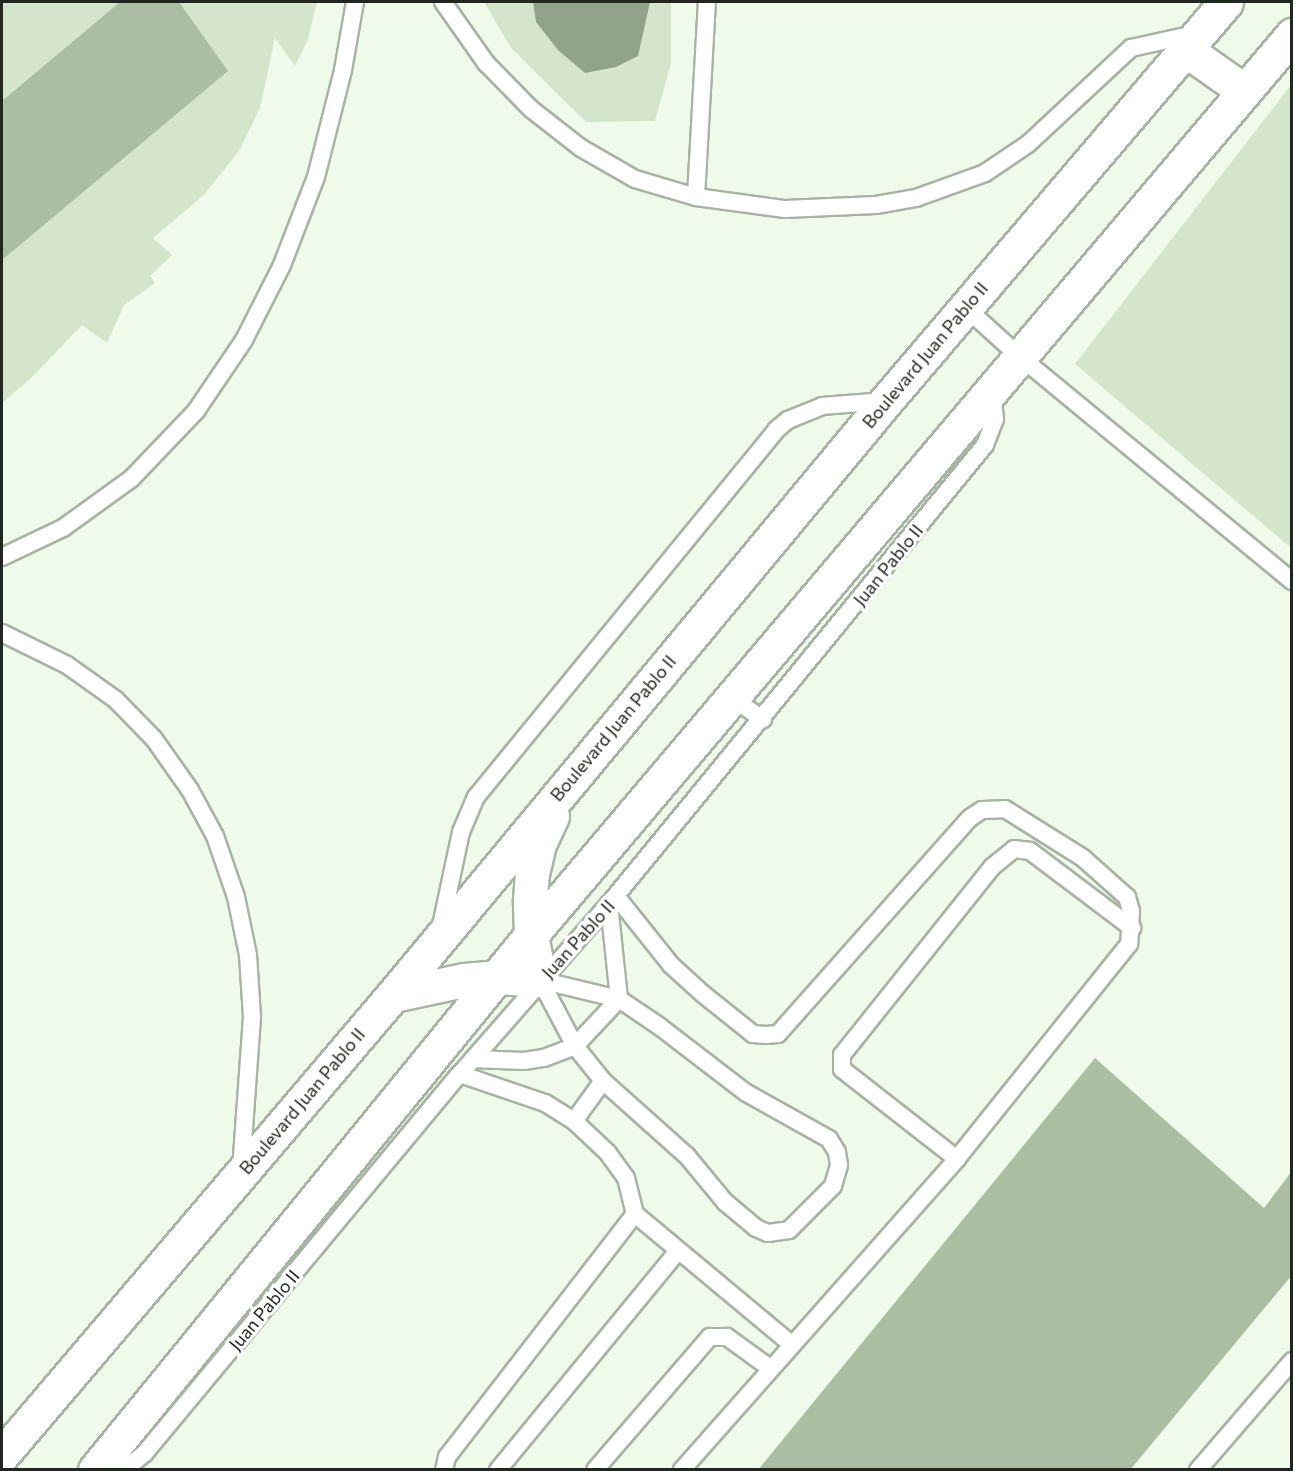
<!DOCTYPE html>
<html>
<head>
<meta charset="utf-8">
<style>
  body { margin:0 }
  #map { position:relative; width:1293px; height:1471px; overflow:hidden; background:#f0faeb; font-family:Commissioner,sans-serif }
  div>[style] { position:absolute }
  .green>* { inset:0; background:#d4e5cc }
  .water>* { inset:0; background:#91a388 }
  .building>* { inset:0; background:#abbea2 }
  .roads { filter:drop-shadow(2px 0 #a9b3a5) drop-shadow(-2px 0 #a9b3a5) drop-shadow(0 2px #a9b3a5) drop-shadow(0 -2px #a9b3a5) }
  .lane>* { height:16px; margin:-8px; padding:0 8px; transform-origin:8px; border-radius:8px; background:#fff }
  .primary>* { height:33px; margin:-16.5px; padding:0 16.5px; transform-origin:16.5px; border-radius:16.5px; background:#fff }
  span { translate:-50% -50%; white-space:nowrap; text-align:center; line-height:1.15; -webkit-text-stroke:6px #fff; paint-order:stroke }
  .street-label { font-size:18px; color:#222620 }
  .frame { position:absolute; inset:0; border:3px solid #222620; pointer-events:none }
</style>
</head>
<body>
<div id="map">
  <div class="green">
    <div style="clip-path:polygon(2px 2px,317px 2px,308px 39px,295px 66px,275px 38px,260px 108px,239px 151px,204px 195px,153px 238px,172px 255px,150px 276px,155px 283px,124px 305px,107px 343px,82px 325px,30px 379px,2px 403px)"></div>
    <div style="clip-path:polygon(484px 2px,671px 2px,671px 63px,655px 121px,586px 122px,511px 48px)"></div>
    <div style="clip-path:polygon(1291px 85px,1291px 548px,1075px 364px)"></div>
  </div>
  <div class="water">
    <div style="clip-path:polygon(533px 2px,650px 2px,638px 56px,616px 67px,585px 73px,558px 50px,536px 22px)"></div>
  </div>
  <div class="building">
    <div style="clip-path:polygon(120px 2px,179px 2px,228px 71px,2px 260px,2px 101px)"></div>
    <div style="clip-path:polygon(1095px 1058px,1264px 1208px,1292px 1171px,1292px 1275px,1130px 1470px,758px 1470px)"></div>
  </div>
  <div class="roads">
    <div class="lane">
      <div style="left:443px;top:2px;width:75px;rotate:54.8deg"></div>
      <div style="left:486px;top:63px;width:64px;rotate:45.6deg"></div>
      <div style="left:531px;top:109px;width:63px;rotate:38deg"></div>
      <div style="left:581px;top:148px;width:62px;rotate:29.9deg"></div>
      <div style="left:635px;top:179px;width:64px;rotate:16.4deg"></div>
      <div style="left:696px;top:197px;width:90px;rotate:7.7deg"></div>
      <div style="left:785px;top:209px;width:91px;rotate:-2.5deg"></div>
      <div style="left:876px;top:205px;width:41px;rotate:-9.9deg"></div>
      <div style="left:916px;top:198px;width:73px;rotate:-19.9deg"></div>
      <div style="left:985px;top:173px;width:52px;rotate:-34deg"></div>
      <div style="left:1028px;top:144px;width:141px;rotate:-43deg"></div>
      <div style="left:1131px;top:48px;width:66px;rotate:-12.3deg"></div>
      <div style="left:696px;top:197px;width:195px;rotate:-86.8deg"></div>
      <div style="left:966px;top:308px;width:72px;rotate:42.2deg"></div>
      <div style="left:1019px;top:356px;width:354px;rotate:39.5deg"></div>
      <div style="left:2px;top:557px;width:68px;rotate:-25.4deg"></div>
      <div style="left:63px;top:528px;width:85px;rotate:-35.9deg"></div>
      <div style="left:132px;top:478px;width:93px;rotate:-46.3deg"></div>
      <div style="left:196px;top:411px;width:86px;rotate:-55.9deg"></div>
      <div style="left:244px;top:340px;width:84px;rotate:-63.1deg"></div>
      <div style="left:282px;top:265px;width:94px;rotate:-68.9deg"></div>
      <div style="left:316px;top:177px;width:110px;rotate:-75.8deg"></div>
      <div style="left:343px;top:70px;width:69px;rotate:-80deg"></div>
      <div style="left:2px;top:633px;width:72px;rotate:26.2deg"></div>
      <div style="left:67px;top:665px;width:60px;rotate:35.5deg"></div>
      <div style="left:116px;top:700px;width:54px;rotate:45.7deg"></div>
      <div style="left:154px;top:739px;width:62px;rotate:54.8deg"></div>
      <div style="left:190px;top:790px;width:52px;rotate:61.5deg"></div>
      <div style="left:215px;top:836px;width:65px;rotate:71deg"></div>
      <div style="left:236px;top:897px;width:59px;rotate:78.3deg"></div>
      <div style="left:248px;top:955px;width:62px;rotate:86.3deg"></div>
      <div style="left:252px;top:1017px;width:152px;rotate:94.1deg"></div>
      <div style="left:731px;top:697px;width:39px;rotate:35deg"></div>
      <div style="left:616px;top:896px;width:88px;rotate:51.4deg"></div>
      <div style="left:671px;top:965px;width:43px;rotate:42.2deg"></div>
      <div style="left:703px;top:994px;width:64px;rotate:38.7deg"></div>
      <div style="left:753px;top:1034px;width:13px;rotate:4deg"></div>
      <div style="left:766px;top:1035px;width:12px;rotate:-5deg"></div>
      <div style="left:778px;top:1034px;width:289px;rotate:-48.4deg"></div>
      <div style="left:970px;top:818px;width:14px;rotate:-34deg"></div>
      <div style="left:982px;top:810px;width:23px;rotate:-2deg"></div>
      <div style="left:1005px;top:809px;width:92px;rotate:32.1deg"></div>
      <div style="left:1083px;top:858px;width:59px;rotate:41.6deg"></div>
      <div style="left:1127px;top:897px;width:15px;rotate:74deg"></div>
      <div style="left:1131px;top:911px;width:33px;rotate:93deg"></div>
      <div style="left:1129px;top:944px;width:275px;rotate:128.7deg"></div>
      <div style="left:957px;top:1159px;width:415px;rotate:131.5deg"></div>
      <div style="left:441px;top:926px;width:96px;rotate:-78deg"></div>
      <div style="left:461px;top:832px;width:38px;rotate:-67deg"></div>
      <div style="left:476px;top:797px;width:474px;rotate:-50.7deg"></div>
      <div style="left:776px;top:430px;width:16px;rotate:-40deg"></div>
      <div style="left:788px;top:420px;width:37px;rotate:-22deg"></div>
      <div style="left:822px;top:406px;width:63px;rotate:-4.5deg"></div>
      <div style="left:540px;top:980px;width:81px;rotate:13.5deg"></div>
      <div style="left:619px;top:999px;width:64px;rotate:133.1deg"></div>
      <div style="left:575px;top:1046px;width:75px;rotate:-117.9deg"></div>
      <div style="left:473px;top:1059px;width:51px;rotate:2.2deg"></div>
      <div style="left:524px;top:1061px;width:20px;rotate:-9deg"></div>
      <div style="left:544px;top:1058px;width:33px;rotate:-21deg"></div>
      <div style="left:575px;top:1046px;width:45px;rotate:51.3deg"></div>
      <div style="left:603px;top:1081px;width:113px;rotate:41.8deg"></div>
      <div style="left:687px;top:1156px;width:60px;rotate:50.4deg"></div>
      <div style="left:725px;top:1202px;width:40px;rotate:40deg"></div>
      <div style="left:756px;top:1228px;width:13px;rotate:23deg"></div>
      <div style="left:768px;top:1233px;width:21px;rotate:-8deg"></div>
      <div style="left:789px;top:1230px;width:62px;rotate:-45deg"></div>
      <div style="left:833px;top:1186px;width:22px;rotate:-74deg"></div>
      <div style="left:839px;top:1165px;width:13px;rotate:-99deg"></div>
      <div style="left:837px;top:1152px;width:15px;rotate:-122deg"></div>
      <div style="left:829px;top:1139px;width:96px;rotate:-150.8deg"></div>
      <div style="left:745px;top:1092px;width:108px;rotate:-142.5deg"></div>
      <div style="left:659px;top:1026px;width:48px;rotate:-146deg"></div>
      <div style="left:619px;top:999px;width:96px;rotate:-96deg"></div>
      <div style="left:574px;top:1121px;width:49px;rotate:-54.1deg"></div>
      <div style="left:957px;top:1159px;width:146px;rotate:-142deg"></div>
      <div style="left:842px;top:1069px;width:14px;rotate:-90deg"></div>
      <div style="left:842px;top:1055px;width:241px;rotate:-51.4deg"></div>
      <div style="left:992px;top:867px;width:28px;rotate:-39deg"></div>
      <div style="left:1014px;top:849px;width:16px;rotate:7deg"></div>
      <div style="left:1030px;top:851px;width:128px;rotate:37deg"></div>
      <div style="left:635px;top:1214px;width:203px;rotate:39.8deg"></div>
      <div style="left:124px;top:1470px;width:26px;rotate:-39deg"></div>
      <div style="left:144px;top:1454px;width:494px;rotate:-50.3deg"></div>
      <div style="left:460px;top:1074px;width:226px;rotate:-48.8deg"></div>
      <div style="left:609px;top:904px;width:593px;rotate:-50.68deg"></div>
      <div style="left:985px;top:445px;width:28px;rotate:-69deg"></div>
      <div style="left:995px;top:419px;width:27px;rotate:-96deg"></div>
      <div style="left:444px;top:1470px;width:13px;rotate:-77deg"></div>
      <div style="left:447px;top:1457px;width:307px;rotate:-52.3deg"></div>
      <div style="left:635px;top:1214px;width:37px;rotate:-104deg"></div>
      <div style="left:626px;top:1178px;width:31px;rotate:-126deg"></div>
      <div style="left:608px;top:1153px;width:47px;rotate:-136.7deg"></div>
      <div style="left:574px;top:1121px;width:34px;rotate:-148deg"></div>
      <div style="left:545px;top:1103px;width:90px;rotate:-161.2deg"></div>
      <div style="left:498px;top:1470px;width:283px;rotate:-50.6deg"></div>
      <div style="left:595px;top:1470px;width:176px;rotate:-49.2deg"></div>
      <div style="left:710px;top:1337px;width:17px"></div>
      <div style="left:727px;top:1337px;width:53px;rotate:35.8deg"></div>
      <div style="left:1198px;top:1470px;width:144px;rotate:-49.2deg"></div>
    </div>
    <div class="primary">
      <div style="left:1186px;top:50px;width:70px;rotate:35.1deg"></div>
      <div style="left:393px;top:995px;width:73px;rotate:-11.9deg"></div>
      <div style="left:464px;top:980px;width:35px;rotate:-5deg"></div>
      <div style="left:499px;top:977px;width:41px;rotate:4.2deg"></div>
      <div style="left:540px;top:980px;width:46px;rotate:-101.3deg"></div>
      <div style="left:531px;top:935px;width:35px;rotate:-92deg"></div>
      <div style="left:530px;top:900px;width:26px;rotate:-86deg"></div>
      <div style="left:532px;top:874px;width:31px;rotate:-77deg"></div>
      <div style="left:539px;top:844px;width:31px;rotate:-65deg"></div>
      <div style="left:2px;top:1455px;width:604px;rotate:-49.64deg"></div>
      <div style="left:393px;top:995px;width:772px;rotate:-50.31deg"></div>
      <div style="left:886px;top:401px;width:524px;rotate:-49.56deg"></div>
      <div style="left:95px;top:1470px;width:690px;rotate:-50.82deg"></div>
      <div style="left:531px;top:935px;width:1179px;rotate:-49.78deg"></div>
    </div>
  </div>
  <div class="street-label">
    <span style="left:925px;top:355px;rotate:-50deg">Boulevard Juan Pablo II</span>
    <span style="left:888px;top:565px;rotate:-51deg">Juan Pablo II</span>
    <span style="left:613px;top:728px;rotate:-50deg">Boulevard Juan Pablo II</span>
    <span style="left:578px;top:939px;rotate:-48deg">Juan Pablo II</span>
    <span style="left:302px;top:1101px;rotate:-50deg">Boulevard Juan Pablo II</span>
    <span style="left:264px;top:1310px;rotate:-50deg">Juan Pablo II</span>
  </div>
  <div class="frame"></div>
</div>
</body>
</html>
